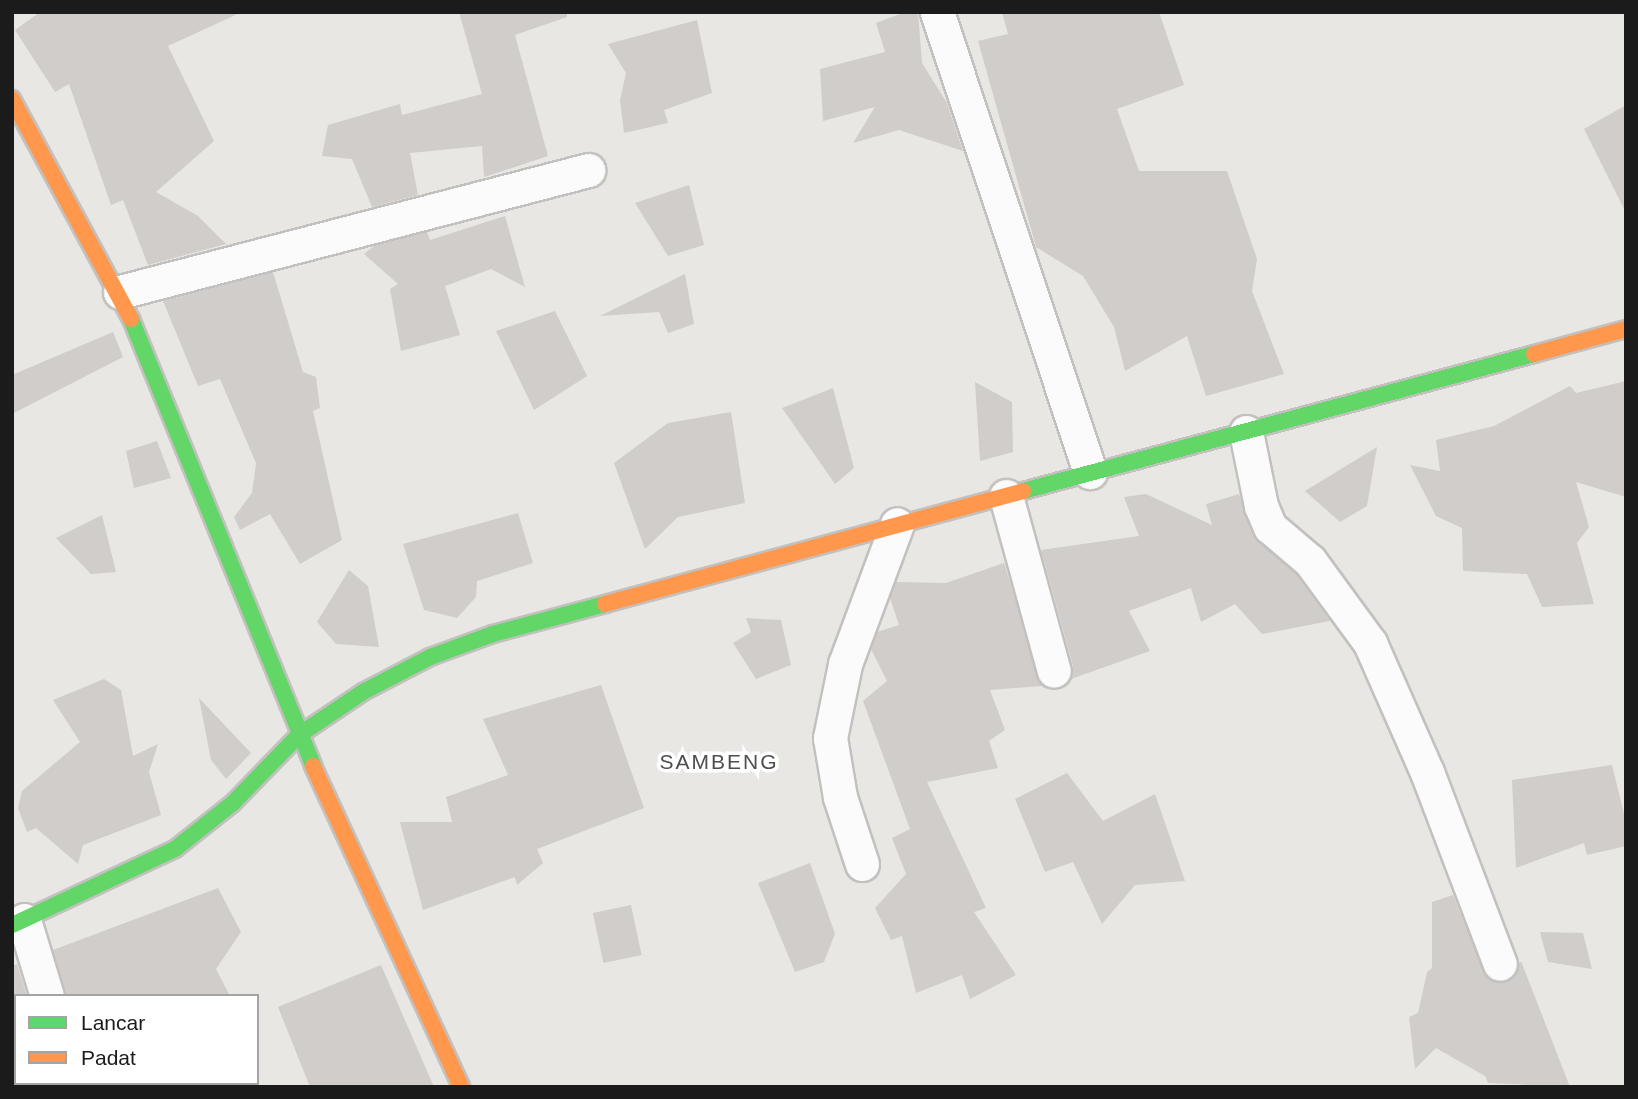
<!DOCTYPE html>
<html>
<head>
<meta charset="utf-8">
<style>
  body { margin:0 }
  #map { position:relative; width:1638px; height:1099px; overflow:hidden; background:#e9e7e3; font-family:Helvetica,sans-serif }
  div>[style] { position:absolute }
  .building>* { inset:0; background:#d0cdca; transform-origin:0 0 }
  .roads { filter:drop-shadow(2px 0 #c2c1bf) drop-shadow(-2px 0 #c2c1bf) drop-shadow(0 2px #c2c1bf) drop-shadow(0 -2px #c2c1bf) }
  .street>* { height:33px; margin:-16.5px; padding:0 16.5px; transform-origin:16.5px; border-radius:16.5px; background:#fcfbfb }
  .fast>* { height:16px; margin:-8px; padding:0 8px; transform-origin:8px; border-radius:8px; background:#63d668 }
  .slow>* { height:16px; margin:-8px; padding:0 8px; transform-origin:8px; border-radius:8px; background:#ff974d }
  span { translate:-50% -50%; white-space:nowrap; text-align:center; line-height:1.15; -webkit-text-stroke:7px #fff; paint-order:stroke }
  .quarter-label { font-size:21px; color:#4e4e4e; letter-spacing:2px }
  .frame { position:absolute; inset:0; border:14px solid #1b1b1b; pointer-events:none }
  .legend { position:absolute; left:14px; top:994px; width:245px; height:91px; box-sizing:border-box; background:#fff; border:2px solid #a4a4a4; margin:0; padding:9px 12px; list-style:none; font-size:21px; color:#1b1b1b }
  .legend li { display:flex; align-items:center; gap:14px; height:35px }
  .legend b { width:35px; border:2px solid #a4a4a4 }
</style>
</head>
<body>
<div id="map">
  <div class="building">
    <div style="clip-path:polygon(40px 12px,242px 12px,168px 46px,214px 141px,156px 192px,198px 216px,226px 244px,148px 265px,123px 200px,111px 205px,69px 84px,55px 92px,15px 30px)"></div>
    <div style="clip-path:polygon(459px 12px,567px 12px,567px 17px,515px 35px,548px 156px,484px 177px,482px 146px,410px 153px,418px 195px,372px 207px,352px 159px,322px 156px,328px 125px,400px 104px,402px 115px,482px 94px)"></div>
    <div style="clip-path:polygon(905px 12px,918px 12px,922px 63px,947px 103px,963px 151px,899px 130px,853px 143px,875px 107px,823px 121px,820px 69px,885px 52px,876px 23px)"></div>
    <div style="clip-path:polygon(1002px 12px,1159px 12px,1184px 85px,1117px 109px,1139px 171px,1227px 171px,1257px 259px,1252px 291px,1284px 374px,1206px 396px,1187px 336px,1125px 371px,1114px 327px,1083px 276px,1036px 247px,978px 41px,1008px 34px)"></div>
    <div style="clip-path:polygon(697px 20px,712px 93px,664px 110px,668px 123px,624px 133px,620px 100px,626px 73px,608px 44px)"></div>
    <div style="clip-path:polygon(1626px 105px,1626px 213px,1584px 129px)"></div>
    <div style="clip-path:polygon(689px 185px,704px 245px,668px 256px,635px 203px)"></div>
    <div style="clip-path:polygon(505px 216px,525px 287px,491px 269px,445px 286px,460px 335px,401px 351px,390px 289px,398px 284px,364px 254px,374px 246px,427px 232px,430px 240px)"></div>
    <div style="clip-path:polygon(273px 272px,303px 372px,316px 377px,320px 408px,313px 411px,342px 540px,300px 564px,270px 514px,240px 530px,234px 517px,252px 493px,256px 463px,220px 379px,198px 386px,163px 301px)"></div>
    <div style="clip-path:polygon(685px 274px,694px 324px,668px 333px,659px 312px,600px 316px)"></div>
    <div style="clip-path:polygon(555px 311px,587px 376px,534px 410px,496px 331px)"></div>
    <div style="clip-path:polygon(113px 332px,123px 357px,12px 414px,12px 375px)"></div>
    <div style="clip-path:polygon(1626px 381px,1626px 497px,1576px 482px,1589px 527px,1577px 543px,1594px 604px,1542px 607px,1527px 574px,1463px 571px,1462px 528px,1436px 516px,1410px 465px,1440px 471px,1436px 440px,1494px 426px,1570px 386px,1576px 393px)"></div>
    <div style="clip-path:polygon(975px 382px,1012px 402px,1013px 452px,980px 461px)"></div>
    <div style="clip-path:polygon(833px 388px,854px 468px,835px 484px,782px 408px)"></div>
    <div style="clip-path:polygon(731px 412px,745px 503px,678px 517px,645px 549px,614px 463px,668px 423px)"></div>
    <div style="clip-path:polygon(157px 441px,171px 478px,134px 488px,126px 451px)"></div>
    <div style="clip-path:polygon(1377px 447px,1367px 506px,1340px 522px,1305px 491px)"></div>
    <div style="clip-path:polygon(1146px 494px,1212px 525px,1206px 504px,1239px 494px,1253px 535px,1296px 574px,1330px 621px,1262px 634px,1235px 604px,1201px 622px,1191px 588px,1129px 611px,1150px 651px,1071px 679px,1073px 666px,1041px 550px,1139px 536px,1124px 497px)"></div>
    <div style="clip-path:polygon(518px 513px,533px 563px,477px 581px,476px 597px,457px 618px,424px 610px,403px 544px)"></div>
    <div style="clip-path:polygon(102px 515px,116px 572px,91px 574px,56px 538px)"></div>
    <div style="clip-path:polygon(1004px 563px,1042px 686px,990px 690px,1005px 730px,989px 741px,998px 768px,927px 782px,986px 908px,974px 912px,1016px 975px,970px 999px,962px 975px,916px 993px,902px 936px,891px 940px,875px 908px,906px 874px,892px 838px,910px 829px,863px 701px,887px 681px,871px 649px,877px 632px,899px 625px,890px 598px,896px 582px,946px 583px)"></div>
    <div style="clip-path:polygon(349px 570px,368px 586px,379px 647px,336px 644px,317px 622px)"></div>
    <div style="clip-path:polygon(746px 618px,781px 620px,791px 665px,756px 679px,733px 643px,751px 632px)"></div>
    <div style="clip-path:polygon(104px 679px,121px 690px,133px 756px,158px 744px,149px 772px,161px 815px,83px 845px,78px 864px,36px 828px,27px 832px,18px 808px,22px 791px,80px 742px,53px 700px)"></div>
    <div style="clip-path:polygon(601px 685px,644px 808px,537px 849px,543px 863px,517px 885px,515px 877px,423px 910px,400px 822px,452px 822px,446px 797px,508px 775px,483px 719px)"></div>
    <div style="clip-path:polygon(199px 698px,251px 753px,226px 779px,211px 760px)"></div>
    <div style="clip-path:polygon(1612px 765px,1626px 822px,1626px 846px,1587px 855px,1584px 843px,1516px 868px,1512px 780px)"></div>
    <div style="clip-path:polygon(1067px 773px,1103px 821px,1155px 794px,1185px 881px,1135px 885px,1102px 924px,1073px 862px,1045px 872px,1015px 799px)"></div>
    <div style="clip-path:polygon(810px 863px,835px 934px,824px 962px,795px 972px,758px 883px)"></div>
    <div style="clip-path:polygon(218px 888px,241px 932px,216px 969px,230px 996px,66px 996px,53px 950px)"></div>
    <div style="clip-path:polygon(1453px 895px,1487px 978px,1507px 982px,1521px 961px,1570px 1087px,1488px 1083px,1485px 1076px,1436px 1048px,1415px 1069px,1409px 1017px,1418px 1013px,1427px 972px,1432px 968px,1432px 902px)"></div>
    <div style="left:631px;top:905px;width:51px;height:39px;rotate:78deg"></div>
    <div style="clip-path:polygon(1540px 932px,1583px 933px,1592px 969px,1548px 962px)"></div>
    <div style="clip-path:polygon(17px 964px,27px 996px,12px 996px,12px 966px)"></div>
    <div style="clip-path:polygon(381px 965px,434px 1087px,310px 1087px,278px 1007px)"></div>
  </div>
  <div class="roads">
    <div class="street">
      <div style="left:937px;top:12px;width:485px;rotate:71.6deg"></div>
      <div style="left:120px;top:292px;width:484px;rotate:-14.6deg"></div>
      <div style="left:1246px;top:432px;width:76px;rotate:78.5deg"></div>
      <div style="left:1261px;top:506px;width:23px;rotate:67deg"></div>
      <div style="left:1270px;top:527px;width:52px;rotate:40.4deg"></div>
      <div style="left:1310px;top:561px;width:102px;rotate:53.8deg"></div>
      <div style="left:1370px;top:643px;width:141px;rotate:66.2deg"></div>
      <div style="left:1427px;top:772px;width:205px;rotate:69.2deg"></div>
      <div style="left:1006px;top:496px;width:181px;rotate:74.7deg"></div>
      <div style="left:862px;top:864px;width:71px;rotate:-108.2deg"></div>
      <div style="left:840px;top:797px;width:60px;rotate:-99.6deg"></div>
      <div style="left:830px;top:738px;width:76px;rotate:-78.5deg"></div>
      <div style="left:845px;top:664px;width:149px;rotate:-69.6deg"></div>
      <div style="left:24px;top:920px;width:79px;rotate:73.2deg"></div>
      <div style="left:72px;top:1083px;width:4px;rotate:76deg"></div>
    </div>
    <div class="fast">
      <div style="left:131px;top:319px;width:483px;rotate:67.8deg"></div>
      <div style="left:1023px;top:491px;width:529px;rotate:-15.01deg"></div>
      <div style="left:12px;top:925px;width:180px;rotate:-25deg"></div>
      <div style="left:175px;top:849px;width:74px;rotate:-38.4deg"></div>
      <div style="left:233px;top:803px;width:95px;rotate:-45.9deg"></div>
      <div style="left:299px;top:735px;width:77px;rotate:-33.9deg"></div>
      <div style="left:363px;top:692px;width:76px;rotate:-27.6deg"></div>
      <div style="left:430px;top:657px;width:67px;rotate:-20.1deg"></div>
      <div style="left:493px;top:634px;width:116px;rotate:-15deg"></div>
    </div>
    <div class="slow">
      <div style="left:12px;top:99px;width:250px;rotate:61.6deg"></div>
      <div style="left:1534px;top:354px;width:95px;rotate:-15.2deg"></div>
      <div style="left:605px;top:604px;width:433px;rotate:-15.1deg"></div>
      <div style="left:313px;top:766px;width:353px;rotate:65.2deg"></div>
    </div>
  </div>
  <div class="quarter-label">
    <span style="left:719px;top:762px">SAMBENG</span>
  </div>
  <div class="frame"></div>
  <ul class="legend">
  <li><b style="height:9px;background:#63d668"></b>Lancar</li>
  <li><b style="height:9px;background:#ff974d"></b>Padat</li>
  </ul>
</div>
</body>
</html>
